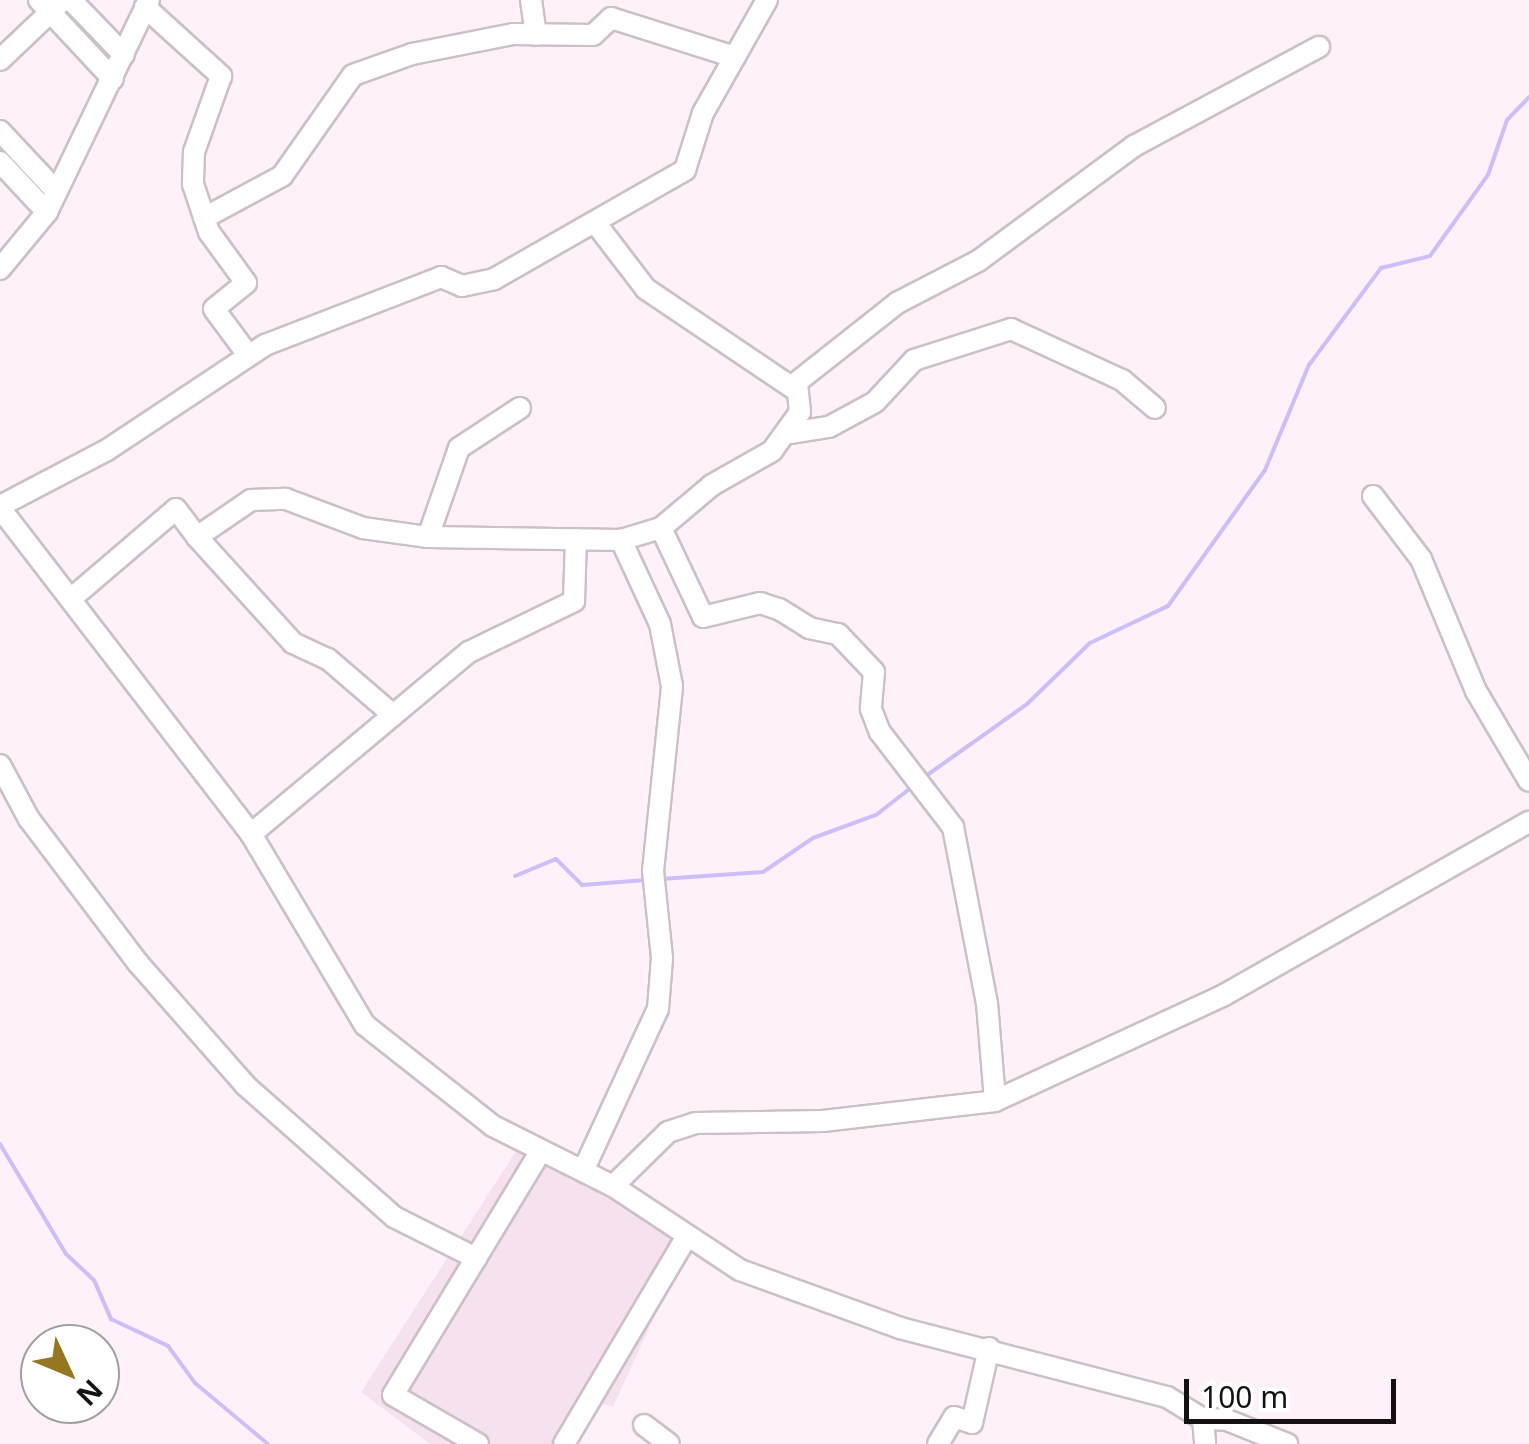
<!DOCTYPE html>
<html>
<head>
<meta charset="utf-8">
<style>
  body { margin:0 }
  #map { position:relative; width:1529px; height:1444px; overflow:hidden; background:#fef1fa; font-family:"Noto Sans",sans-serif }
  div>[style] { position:absolute }
  .built>* { inset:0; background:#f6e2ef }
  .stream>* { height:4px; margin:-2px; padding:0 2px; transform-origin:2px; border-radius:2px; background:#ccbff9 }
  .roads { filter:drop-shadow(2px 0 #ccc0c8) drop-shadow(-2px 0 #ccc0c8) drop-shadow(0 2px #ccc0c8) drop-shadow(0 -2px #ccc0c8) }
  .minor>* { height:20px; margin:-10px; padding:0 10px; transform-origin:10px; border-radius:10px; background:#fff }
  span { translate:-50% -50%; white-space:nowrap; text-align:center; line-height:1.15; -webkit-text-stroke:8px #fff; paint-order:stroke }
  .north { position:absolute; left:20px; top:1324px; width:100px; height:100px; box-sizing:border-box; background:#fff; border:2px solid #a19fa1; border-radius:50%; rotate:134deg; font-size:28px; font-weight:700; line-height:40px; text-align:center; color:#141013 }
  .north::after { content:''; display:block; margin:auto; width:35px; height:45px; background:#96761f; clip-path:polygon(50% 0,100% 100%,50% 72%,0 100%) }
  .scale { position:absolute; left:1184px; top:1379px; width:212px; height:45px; box-sizing:border-box; border:5px solid #141013; border-top:0; padding-left:12px; font-size:30px; line-height:35px; white-space:nowrap; color:#141013; -webkit-text-stroke:8px #fff; paint-order:stroke }
</style>
</head>
<body>
<div id="map">
  <div class="built">
    <div style="clip-path:polygon(516px 1151px,623px 1195px,689px 1242px,613px 1407px,598px 1402px,567px 1444px,430px 1444px,361px 1392px)"></div>
  </div>
  <div class="stream">
    <div style="left:923px;top:778px;width:128px;rotate:-35.4deg"></div>
    <div style="left:1027px;top:704px;width:88px;rotate:-44.1deg"></div>
    <div style="left:1090px;top:643px;width:86px;rotate:-25.4deg"></div>
    <div style="left:1168px;top:606px;width:167px;rotate:-54.5deg"></div>
    <div style="left:1265px;top:470px;width:114px;rotate:-67.3deg"></div>
    <div style="left:1309px;top:365px;width:121px;rotate:-53.4deg"></div>
    <div style="left:1381px;top:268px;width:50px;rotate:-13.8deg"></div>
    <div style="left:1430px;top:256px;width:100px;rotate:-54.4deg"></div>
    <div style="left:1488px;top:175px;width:58px;rotate:-70.9deg"></div>
    <div style="left:1507px;top:120px;width:32px;rotate:-46deg"></div>
    <div style="left:515px;top:876px;width:44px;rotate:-22.5deg"></div>
    <div style="left:556px;top:859px;width:37px;rotate:45deg"></div>
    <div style="left:582px;top:885px;width:64px;rotate:-4.5deg"></div>
    <div style="left:661px;top:879px;width:102px;rotate:-3.9deg"></div>
    <div style="left:763px;top:872px;width:60px;rotate:-34.2deg"></div>
    <div style="left:813px;top:838px;width:67px;rotate:-20.1deg"></div>
    <div style="left:876px;top:815px;width:46px;rotate:-37.9deg"></div>
    <div style="left:0;top:1144px;width:128px;rotate:59deg"></div>
    <div style="left:66px;top:1254px;width:38px;rotate:43deg"></div>
    <div style="left:94px;top:1280px;width:43px;rotate:66.4deg"></div>
    <div style="left:111px;top:1319px;width:63px;rotate:25.3deg"></div>
    <div style="left:168px;top:1346px;width:46px;rotate:53.9deg"></div>
    <div style="left:195px;top:1383px;width:95px;rotate:39.9deg"></div>
  </div>
  <div class="roads">
    <div class="minor">
      <div style="left:39px;top:0;width:108px;rotate:46.9deg"></div>
      <div style="left:71px;top:0;width:76px;rotate:46.1deg"></div>
      <div style="left:531px;top:0;width:35px;rotate:82deg"></div>
      <div style="left:145px;top:7px;width:103px;rotate:42.2deg"></div>
      <div style="left:221px;top:76px;width:81px;rotate:109.6deg"></div>
      <div style="left:194px;top:152px;width:32px;rotate:92deg"></div>
      <div style="left:193px;top:184px;width:51px;rotate:71.6deg"></div>
      <div style="left:209px;top:232px;width:63px;rotate:54deg"></div>
      <div style="left:246px;top:283px;width:41px;rotate:140.9deg"></div>
      <div style="left:214px;top:309px;width:57px;rotate:53.5deg"></div>
      <div style="left:0;top:60px;width:87px;rotate:-43.6deg"></div>
      <div style="left:0;top:131px;width:83px;rotate:46.9deg"></div>
      <div style="left:0;top:162px;width:69px;rotate:46.8deg"></div>
      <div style="left:204px;top:218px;width:89px;rotate:-28.3deg"></div>
      <div style="left:282px;top:176px;width:123px;rotate:-54.9deg"></div>
      <div style="left:353px;top:75px;width:63px;rotate:-19.6deg"></div>
      <div style="left:412px;top:54px;width:103px;rotate:-11.2deg"></div>
      <div style="left:513px;top:34px;width:80px;rotate:0.7deg"></div>
      <div style="left:593px;top:35px;width:25px;rotate:-43deg"></div>
      <div style="left:611px;top:18px;width:130px;rotate:17.5deg"></div>
      <div style="left:597px;top:225px;width:81px;rotate:52.6deg"></div>
      <div style="left:646px;top:289px;width:177px;rotate:34deg"></div>
      <div style="left:0;top:269px;width:74px;rotate:-50.5deg"></div>
      <div style="left:47px;top:212px;width:235px;rotate:-64.3deg"></div>
      <div style="left:790px;top:433px;width:39px;rotate:-9deg"></div>
      <div style="left:829px;top:427px;width:52px;rotate:-28.5deg"></div>
      <div style="left:875px;top:402px;width:57px;rotate:-47.1deg"></div>
      <div style="left:914px;top:360px;width:102px;rotate:-17.7deg"></div>
      <div style="left:1011px;top:329px;width:122px;rotate:24.7deg"></div>
      <div style="left:1122px;top:380px;width:43px;rotate:40.3deg"></div>
      <div style="left:1373px;top:496px;width:79px;rotate:52.7deg"></div>
      <div style="left:1421px;top:559px;width:143px;rotate:67.4deg"></div>
      <div style="left:1476px;top:691px;width:104px;rotate:59.5deg"></div>
      <div style="left:0;top:506px;width:121px;rotate:-27.6deg"></div>
      <div style="left:107px;top:450px;width:190px;rotate:-33.6deg"></div>
      <div style="left:265px;top:345px;width:189px;rotate:-21.1deg"></div>
      <div style="left:441px;top:277px;width:23px;rotate:23deg"></div>
      <div style="left:462px;top:286px;width:33px;rotate:-12deg"></div>
      <div style="left:494px;top:279px;width:220px;rotate:-29.7deg"></div>
      <div style="left:685px;top:170px;width:60px;rotate:-72.5deg"></div>
      <div style="left:703px;top:113px;width:130px;rotate:-60.5deg"></div>
      <div style="left:0;top:508px;width:411px;rotate:52.4deg"></div>
      <div style="left:251px;top:834px;width:222px;rotate:59.2deg"></div>
      <div style="left:365px;top:1025px;width:163px;rotate:38.3deg"></div>
      <div style="left:493px;top:1126px;width:134px;rotate:26.6deg"></div>
      <div style="left:613px;top:1186px;width:152px;rotate:33.5deg"></div>
      <div style="left:740px;top:1270px;width:170px;rotate:19.9deg"></div>
      <div style="left:900px;top:1328px;width:276px;rotate:14.5deg"></div>
      <div style="left:1167px;top:1397px;width:42px;rotate:31.4deg"></div>
      <div style="left:1203px;top:1419px;width:24px;rotate:2deg"></div>
      <div style="left:1227px;top:1420px;width:65px;rotate:21.8deg"></div>
      <div style="left:661px;top:528px;width:98px;rotate:64.7deg"></div>
      <div style="left:703px;top:617px;width:59px;rotate:-13.8deg"></div>
      <div style="left:760px;top:603px;width:20px;rotate:18deg"></div>
      <div style="left:779px;top:609px;width:36px;rotate:32deg"></div>
      <div style="left:809px;top:628px;width:30px;rotate:12deg"></div>
      <div style="left:838px;top:634px;width:52px;rotate:46.5deg"></div>
      <div style="left:874px;top:672px;width:37px;rotate:95deg"></div>
      <div style="left:871px;top:709px;width:25px;rotate:69deg"></div>
      <div style="left:880px;top:732px;width:120px;rotate:52.5deg"></div>
      <div style="left:953px;top:827px;width:179px;rotate:79.1deg"></div>
      <div style="left:987px;top:1003px;width:98px;rotate:85.3deg"></div>
      <div style="left:197px;top:537px;width:143px;rotate:47.8deg"></div>
      <div style="left:293px;top:643px;width:38px;rotate:25deg"></div>
      <div style="left:328px;top:659px;width:84px;rotate:40.7deg"></div>
      <div style="left:428px;top:537px;width:94px;rotate:-70.8deg"></div>
      <div style="left:459px;top:448px;width:73px;rotate:-33.3deg"></div>
      <div style="left:73px;top:597px;width:135px;rotate:-40.5deg"></div>
      <div style="left:176px;top:509px;width:35px;rotate:53deg"></div>
      <div style="left:197px;top:537px;width:65px;rotate:-34.4deg"></div>
      <div style="left:251px;top:500px;width:35px;rotate:-2deg"></div>
      <div style="left:286px;top:499px;width:82px;rotate:20.6deg"></div>
      <div style="left:363px;top:528px;width:66px;rotate:7.9deg"></div>
      <div style="left:428px;top:537px;width:193px;rotate:0.9deg"></div>
      <div style="left:621px;top:540px;width:42px;rotate:-16.7deg"></div>
      <div style="left:661px;top:528px;width:67px;rotate:-40.1deg"></div>
      <div style="left:712px;top:485px;width:69px;rotate:-29.5deg"></div>
      <div style="left:772px;top:451px;width:48px;rotate:-54.3deg"></div>
      <div style="left:800px;top:412px;width:30px;rotate:-96deg"></div>
      <div style="left:797px;top:382px;width:127px;rotate:-38.3deg"></div>
      <div style="left:897px;top:303px;width:91px;rotate:-27.4deg"></div>
      <div style="left:978px;top:261px;width:194px;rotate:-36.4deg"></div>
      <div style="left:1134px;top:146px;width:210px;rotate:-28.2deg"></div>
      <div style="left:0;top:765px;width:61px;rotate:61.8deg"></div>
      <div style="left:29px;top:819px;width:181px;rotate:52.9deg"></div>
      <div style="left:138px;top:963px;width:162px;rotate:48.7deg"></div>
      <div style="left:245px;top:1085px;width:199px;rotate:41.5deg"></div>
      <div style="left:394px;top:1217px;width:92px;rotate:26.6deg"></div>
      <div style="left:251px;top:834px;width:284px;rotate:-39.9deg"></div>
      <div style="left:469px;top:652px;width:117px;rotate:-25.9deg"></div>
      <div style="left:574px;top:601px;width:62px;rotate:-88.2deg"></div>
      <div style="left:583px;top:1171px;width:179px;rotate:-65.2deg"></div>
      <div style="left:658px;top:1009px;width:51px;rotate:-85.5deg"></div>
      <div style="left:662px;top:958px;width:87px;rotate:-95.9deg"></div>
      <div style="left:653px;top:871px;width:186px;rotate:-84.1deg"></div>
      <div style="left:672px;top:686px;width:63px;rotate:-101deg"></div>
      <div style="left:660px;top:624px;width:93px;rotate:-114.9deg"></div>
      <div style="left:613px;top:1186px;width:77px;rotate:-44.5deg"></div>
      <div style="left:668px;top:1132px;width:29px;rotate:-18deg"></div>
      <div style="left:696px;top:1123px;width:127px;rotate:-0.9deg"></div>
      <div style="left:823px;top:1121px;width:173px;rotate:-6.6deg"></div>
      <div style="left:995px;top:1101px;width:252px;rotate:-24.8deg"></div>
      <div style="left:1224px;top:995px;width:351px;rotate:-29.6deg"></div>
      <div style="left:1203px;top:1419px;width:25px;rotate:85deg"></div>
      <div style="left:644px;top:1425px;width:31px;rotate:37deg"></div>
      <div style="left:478px;top:1444px;width:98px;rotate:-150deg"></div>
      <div style="left:393px;top:1395px;width:285px;rotate:-58.8deg"></div>
      <div style="left:564px;top:1444px;width:238px;rotate:-59.4deg"></div>
      <div style="left:938px;top:1444px;width:31px;rotate:-59deg"></div>
      <div style="left:954px;top:1417px;width:19px;rotate:18deg"></div>
      <div style="left:972px;top:1423px;width:77px;rotate:-77.2deg"></div>
    </div>
  </div>
  <div class="north">N</div>
  <div class="scale">100 m</div>
</div>
</body>
</html>
